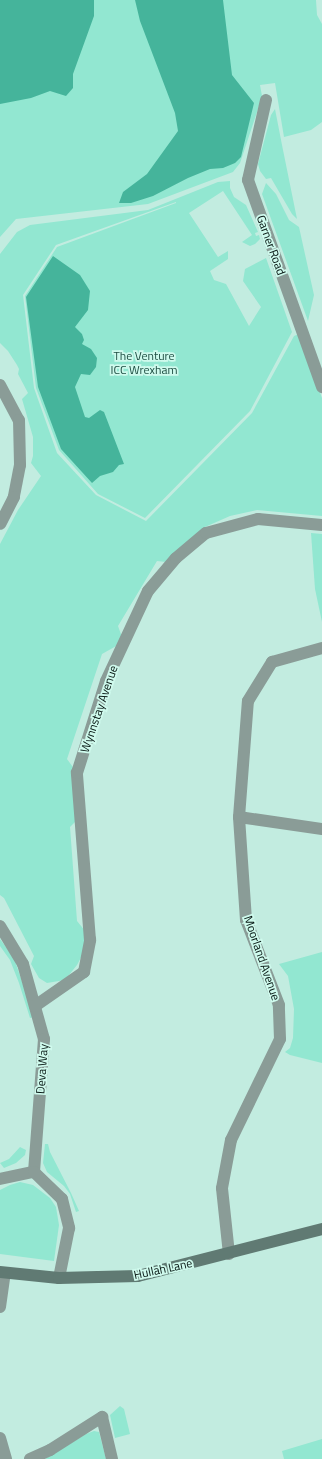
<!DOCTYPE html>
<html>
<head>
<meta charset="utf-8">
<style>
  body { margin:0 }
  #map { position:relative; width:322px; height:1459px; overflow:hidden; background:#c2ece0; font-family:"Titillium Web",sans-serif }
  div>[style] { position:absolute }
  .green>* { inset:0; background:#92e7d1 }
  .forest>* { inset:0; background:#45b49b }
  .street>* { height:12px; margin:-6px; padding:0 6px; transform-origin:6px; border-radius:6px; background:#8a9c97 }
  .secondary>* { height:12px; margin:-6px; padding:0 6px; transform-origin:6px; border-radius:6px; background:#607a73 }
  span { translate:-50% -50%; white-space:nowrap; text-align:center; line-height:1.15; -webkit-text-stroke:3.5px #cffaed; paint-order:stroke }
  .street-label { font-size:12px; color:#061612 }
  .park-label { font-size:12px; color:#1e4d42 }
</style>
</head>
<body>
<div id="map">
  <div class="green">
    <div style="clip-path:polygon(0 0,316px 0,317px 15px,322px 24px,322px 122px,311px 130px,284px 137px,275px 83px,260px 85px,262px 96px,257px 112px,240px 163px,233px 172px,148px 204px,16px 219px,0 237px)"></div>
    <div style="clip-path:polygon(275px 109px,282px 145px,297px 219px,292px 214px,271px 178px,266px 179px,260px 171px,258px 164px,271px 115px)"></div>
    <div style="clip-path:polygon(230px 181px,230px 188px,234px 197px,246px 205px,258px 232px,255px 233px,256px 236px,259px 235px,260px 239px,255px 244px,250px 246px,242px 242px,252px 235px,223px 191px,189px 213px,218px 257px,228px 251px,228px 259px,210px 271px,214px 280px,226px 284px,249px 326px,261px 307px,243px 281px,245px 269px,266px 258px,292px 332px,250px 411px,145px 518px,98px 494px,59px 450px,36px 388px,25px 296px,57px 247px,176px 203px,176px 202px,56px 245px,23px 295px,34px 388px,57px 453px,96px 495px,146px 521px,252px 413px,294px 336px,299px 334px,322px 398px,322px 516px,257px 510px,230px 516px,205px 527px,166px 562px,157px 561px,118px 626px,122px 637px,118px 645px,102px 654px,67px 759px,75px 770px,78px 819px,70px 827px,77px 921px,86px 932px,85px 950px,77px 965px,65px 980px,47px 983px,39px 978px,31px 964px,34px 956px,4px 898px,0 895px,0 544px,18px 510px,41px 476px,31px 463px,33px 456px,33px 437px,22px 399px,28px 393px,18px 374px,19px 369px,17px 365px,8px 351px,0 343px,0 254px,17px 232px,30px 225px,148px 210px,218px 182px)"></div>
    <div style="clip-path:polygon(266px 183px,276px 194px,289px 220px,299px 227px,314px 295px,308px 321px,262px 194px)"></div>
    <div style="clip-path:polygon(311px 533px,322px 534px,322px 622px,315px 589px)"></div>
    <div style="clip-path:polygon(0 939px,14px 958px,34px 1017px,30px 1018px,19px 983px,10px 960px,0 946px)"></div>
    <div style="clip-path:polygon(322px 952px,322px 1063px,290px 1055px,285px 1052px,290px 1048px,293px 1038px,294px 1009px,288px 976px,279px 964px)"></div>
    <div style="clip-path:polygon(45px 1144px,48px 1144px,50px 1152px,71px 1193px,79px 1211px,76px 1212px,70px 1194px,64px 1186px,47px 1172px,43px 1163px)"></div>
    <div style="clip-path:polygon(20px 1147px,26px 1150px,25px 1155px,16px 1163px,4px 1168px,0 1163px,9px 1159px)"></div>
    <div style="clip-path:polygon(20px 1182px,33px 1185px,50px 1198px,56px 1207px,59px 1225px,54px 1261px,0 1254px,0 1190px,10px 1185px)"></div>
    <div style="clip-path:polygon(120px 1406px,124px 1409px,130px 1434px,115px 1438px,110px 1415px)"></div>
    <div style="clip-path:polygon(94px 1431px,99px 1432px,106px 1459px,45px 1459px,86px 1434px)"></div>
    <div style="clip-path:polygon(322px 1439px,322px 1459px,284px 1459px,282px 1451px)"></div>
  </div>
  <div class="forest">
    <div style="clip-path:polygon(0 0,94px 0,94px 16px,73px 74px,73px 88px,66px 96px,50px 91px,31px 98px,0 104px)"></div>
    <div style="clip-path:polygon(135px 0,223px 0,232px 75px,254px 103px,241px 157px,235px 163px,223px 168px,210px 169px,188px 178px,153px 196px,131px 203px,119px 203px,123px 192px,147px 174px,178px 131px,175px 113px,140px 21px)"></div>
    <div style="clip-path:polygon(53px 256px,80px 275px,90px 291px,88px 310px,75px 327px,82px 334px,84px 340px,82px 344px,91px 349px,97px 358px,96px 367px,90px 375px,81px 374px,75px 387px,85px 417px,89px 418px,100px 410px,104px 412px,124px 464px,119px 465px,113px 472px,100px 476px,92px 483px,61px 449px,38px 387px,26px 297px)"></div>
  </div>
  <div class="street">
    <div style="left:266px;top:100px;width:82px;rotate:102.7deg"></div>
    <div style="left:248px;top:180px;width:220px;rotate:70.3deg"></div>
    <div style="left:0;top:385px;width:40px;rotate:62deg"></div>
    <div style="left:19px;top:420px;width:45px;rotate:88.7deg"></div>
    <div style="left:20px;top:465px;width:33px;rotate:101deg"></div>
    <div style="left:14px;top:497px;width:30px;rotate:117deg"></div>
    <div style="left:239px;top:817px;width:84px;rotate:8.2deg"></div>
    <div style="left:0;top:926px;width:44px;rotate:58.8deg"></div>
    <div style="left:23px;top:964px;width:78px;rotate:74.4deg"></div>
    <div style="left:44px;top:1039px;width:133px;rotate:94.3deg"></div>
    <div style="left:35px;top:1006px;width:60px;rotate:-34.8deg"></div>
    <div style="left:84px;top:972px;width:33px;rotate:-79deg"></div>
    <div style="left:90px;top:940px;width:168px;rotate:-94.5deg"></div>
    <div style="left:77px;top:773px;width:96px;rotate:-72.5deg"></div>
    <div style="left:106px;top:681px;width:99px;rotate:-65deg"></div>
    <div style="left:148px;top:591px;width:43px;rotate:-49.7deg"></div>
    <div style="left:176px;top:558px;width:39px;rotate:-40deg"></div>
    <div style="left:206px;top:533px;width:54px;rotate:-15.1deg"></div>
    <div style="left:258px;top:519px;width:64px;rotate:5.4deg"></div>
    <div style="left:0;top:1179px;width:35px;rotate:-12deg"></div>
    <div style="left:34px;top:1172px;width:39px;rotate:44deg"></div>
    <div style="left:62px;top:1199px;width:30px;rotate:76deg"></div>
    <div style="left:69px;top:1228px;width:51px;rotate:101.3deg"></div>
    <div style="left:229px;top:1254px;width:66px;rotate:-96.1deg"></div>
    <div style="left:222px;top:1188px;width:49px;rotate:-79.4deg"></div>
    <div style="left:231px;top:1140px;width:112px;rotate:-64.1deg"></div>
    <div style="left:280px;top:1039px;width:34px;rotate:-92deg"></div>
    <div style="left:279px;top:1005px;width:91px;rotate:-111.2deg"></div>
    <div style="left:246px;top:920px;width:103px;rotate:-93.9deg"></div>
    <div style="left:239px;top:817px;width:116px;rotate:-85.6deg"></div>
    <div style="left:248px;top:701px;width:46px;rotate:-58.4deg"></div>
    <div style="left:272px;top:662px;width:52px;rotate:-15.6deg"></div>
    <div style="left:0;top:1307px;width:34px;rotate:-82deg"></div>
    <div style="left:0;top:1438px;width:22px;rotate:74deg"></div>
    <div style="left:30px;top:1459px;width:22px;rotate:-24deg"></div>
    <div style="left:50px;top:1450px;width:62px;rotate:-32.4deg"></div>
    <div style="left:102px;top:1417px;width:43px;rotate:76.6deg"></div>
  </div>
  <div class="secondary">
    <div style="left:0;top:1272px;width:59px;rotate:5.8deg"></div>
    <div style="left:59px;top:1278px;width:79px;rotate:-1.5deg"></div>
    <div style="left:138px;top:1276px;width:190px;rotate:-14.3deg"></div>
  </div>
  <div class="street-label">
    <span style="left:271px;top:245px;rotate:70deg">Garner Road</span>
    <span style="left:99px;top:709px;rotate:-71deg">Wynnstay Avenue</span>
    <span style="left:262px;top:958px;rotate:71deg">Moorland Avenue</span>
    <span style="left:42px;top:1069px;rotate:-86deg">Deva Way</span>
    <span style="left:163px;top:1269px;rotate:-12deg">Hullah Lane</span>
  </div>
  <div class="park-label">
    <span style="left:144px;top:363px">The Venture<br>ICC Wrexham</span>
  </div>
</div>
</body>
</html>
